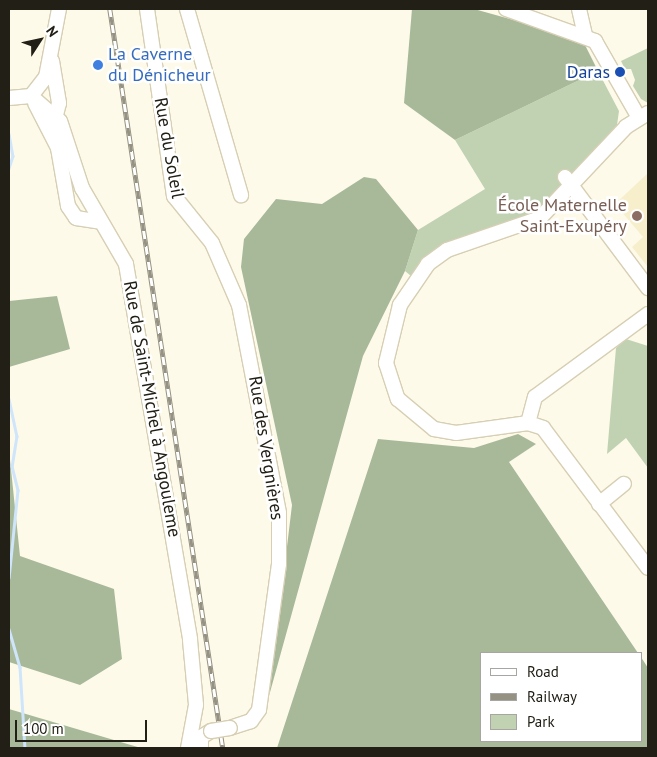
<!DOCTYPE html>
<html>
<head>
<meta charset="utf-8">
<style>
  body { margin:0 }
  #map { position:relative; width:657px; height:757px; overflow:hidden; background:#fefae9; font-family:"PT Sans",sans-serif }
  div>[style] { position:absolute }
  .built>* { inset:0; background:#f7eecb }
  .green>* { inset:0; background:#c1d2b3 }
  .forest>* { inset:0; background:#a8b99a }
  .stream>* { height:2.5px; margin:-1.25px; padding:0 1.25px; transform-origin:1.25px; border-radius:1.25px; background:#cee5fb }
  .roads { filter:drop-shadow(1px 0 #d6cfb4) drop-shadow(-1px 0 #d6cfb4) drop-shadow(0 1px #d6cfb4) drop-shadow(0 -1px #d6cfb4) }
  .minor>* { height:14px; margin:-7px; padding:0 7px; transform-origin:7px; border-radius:7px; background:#fff }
  .rail>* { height:4.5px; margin-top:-2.25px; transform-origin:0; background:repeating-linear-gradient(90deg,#fff 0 8px,#959284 0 16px); box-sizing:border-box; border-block:1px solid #959284 }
  .bridges { filter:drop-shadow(1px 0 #d6cfb4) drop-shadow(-1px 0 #d6cfb4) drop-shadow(0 1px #d6cfb4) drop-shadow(0 -1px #d6cfb4) }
  .minor-bridge>* { height:14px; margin:-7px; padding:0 7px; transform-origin:7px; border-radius:7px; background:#fff }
  .dots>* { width:14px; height:14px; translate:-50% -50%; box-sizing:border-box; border:2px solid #fff; border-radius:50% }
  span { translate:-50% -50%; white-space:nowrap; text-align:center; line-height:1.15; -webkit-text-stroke:5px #fff; paint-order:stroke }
  .shop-label { font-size:18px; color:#366cbe }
  .left { translate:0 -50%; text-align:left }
  .transit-label { font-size:18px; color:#164399 }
  .right { translate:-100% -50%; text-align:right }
  .street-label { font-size:18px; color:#222016 }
  .education-label { font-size:18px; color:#785e54 }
  .frame { position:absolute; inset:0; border:10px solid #222016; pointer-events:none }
  .legend { position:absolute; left:480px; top:652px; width:162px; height:90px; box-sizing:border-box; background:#fff; border:1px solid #a7a6a2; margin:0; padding:6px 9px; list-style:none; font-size:15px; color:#222016 }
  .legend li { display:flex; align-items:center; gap:10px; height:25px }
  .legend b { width:25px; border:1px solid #a7a6a2 }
  .north { position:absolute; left:15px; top:15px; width:50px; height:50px; -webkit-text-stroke:4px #fff; paint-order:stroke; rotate:55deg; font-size:14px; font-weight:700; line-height:20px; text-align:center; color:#222016 }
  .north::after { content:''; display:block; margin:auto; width:18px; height:22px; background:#222016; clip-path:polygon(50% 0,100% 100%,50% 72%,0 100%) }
  .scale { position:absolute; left:15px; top:720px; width:132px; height:22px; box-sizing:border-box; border:2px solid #222016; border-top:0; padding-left:6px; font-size:15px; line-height:18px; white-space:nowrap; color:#222016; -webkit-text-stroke:4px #fff; paint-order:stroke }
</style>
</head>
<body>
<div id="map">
  <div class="built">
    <div style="clip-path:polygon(648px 173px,648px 267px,632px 247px,643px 237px,615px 204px)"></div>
  </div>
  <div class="green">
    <div style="clip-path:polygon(648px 48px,648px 103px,641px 99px,633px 86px,635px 80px,631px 69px,625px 69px,621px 61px)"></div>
    <div style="clip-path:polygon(598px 71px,619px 111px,617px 125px,550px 200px,529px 216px,431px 255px,411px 276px,405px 271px,418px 230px,485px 189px,455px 140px)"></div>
    <div style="clip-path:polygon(626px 339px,648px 346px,648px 468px,626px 438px,607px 454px,616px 348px)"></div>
  </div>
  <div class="forest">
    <div style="clip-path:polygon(412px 9px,474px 9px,582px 39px,598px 71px,455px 140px,404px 103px)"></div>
    <div style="clip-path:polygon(364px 177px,376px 179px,418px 230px,405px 271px,363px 356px,269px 696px,292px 505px,241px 267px,244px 239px,276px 199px,322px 204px)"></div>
    <div style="clip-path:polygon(57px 296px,70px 349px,9px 367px,9px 301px)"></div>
    <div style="clip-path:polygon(518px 434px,536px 444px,509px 462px,638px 653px,481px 653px,481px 741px,641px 741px,641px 657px,648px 668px,648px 748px,277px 748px,378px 439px,474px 448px)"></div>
    <div style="clip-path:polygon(9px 450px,20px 556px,114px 589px,122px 659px,80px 685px,9px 662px)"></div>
    <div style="clip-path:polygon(9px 709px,141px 748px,9px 748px)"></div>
  </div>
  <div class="stream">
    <div style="left:9px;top:134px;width:22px;rotate:80deg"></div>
    <div style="left:13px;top:156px;width:13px;rotate:108deg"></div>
    <div style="left:9px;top:399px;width:38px;rotate:78deg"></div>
    <div style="left:17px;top:436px;width:30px;rotate:99deg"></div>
    <div style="left:12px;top:466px;width:25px;rotate:76deg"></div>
    <div style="left:18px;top:490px;width:88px;rotate:95.8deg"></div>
    <div style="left:9px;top:629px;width:40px;rotate:74deg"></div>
    <div style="left:20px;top:667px;width:81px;rotate:86.5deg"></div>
  </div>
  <div class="roads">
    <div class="minor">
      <div style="left:147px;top:9px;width:189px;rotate:81.8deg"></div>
      <div style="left:174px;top:196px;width:60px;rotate:51deg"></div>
      <div style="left:212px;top:243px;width:68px;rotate:66.5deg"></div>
      <div style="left:239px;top:305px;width:212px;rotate:79.1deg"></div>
      <div style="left:279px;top:513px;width:51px;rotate:90deg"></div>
      <div style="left:279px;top:564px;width:147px;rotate:97.8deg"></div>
      <div style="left:259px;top:710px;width:14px;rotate:126deg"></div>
      <div style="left:251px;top:721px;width:22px;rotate:162deg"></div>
      <div style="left:187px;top:9px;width:194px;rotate:73.8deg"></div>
      <div style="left:506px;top:9px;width:95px;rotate:19.8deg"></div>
      <div style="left:595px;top:41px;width:86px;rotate:60.2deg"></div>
      <div style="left:579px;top:9px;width:26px;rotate:77deg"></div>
      <div style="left:52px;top:61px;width:43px;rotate:80.5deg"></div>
      <div style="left:59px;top:103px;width:12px;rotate:104deg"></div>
      <div style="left:31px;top:96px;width:38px;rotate:41deg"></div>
      <div style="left:60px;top:121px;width:71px;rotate:71.8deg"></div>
      <div style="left:82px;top:188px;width:88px;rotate:59.9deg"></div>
      <div style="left:126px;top:264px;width:381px;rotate:80.3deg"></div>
      <div style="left:190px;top:640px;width:65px;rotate:84.7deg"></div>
      <div style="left:196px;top:705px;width:44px;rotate:100.5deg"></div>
      <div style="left:9px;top:98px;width:22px;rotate:-5deg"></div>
      <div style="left:31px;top:96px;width:24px;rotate:-52deg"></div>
      <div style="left:46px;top:77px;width:69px;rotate:-79.2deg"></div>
      <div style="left:35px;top:103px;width:51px;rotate:62.9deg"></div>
      <div style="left:58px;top:148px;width:59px;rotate:80.2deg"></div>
      <div style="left:68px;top:206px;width:14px;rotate:56deg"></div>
      <div style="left:76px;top:218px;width:25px;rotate:9deg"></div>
      <div style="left:648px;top:113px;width:26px;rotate:148deg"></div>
      <div style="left:626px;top:127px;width:125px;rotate:133.4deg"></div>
      <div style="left:540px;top:218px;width:98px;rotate:161deg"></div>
      <div style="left:447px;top:250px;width:24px;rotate:144deg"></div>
      <div style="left:428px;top:264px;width:50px;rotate:124.3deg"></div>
      <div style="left:400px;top:305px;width:60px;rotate:103.6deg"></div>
      <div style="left:386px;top:363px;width:38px;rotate:72deg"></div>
      <div style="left:398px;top:399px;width:47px;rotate:39.8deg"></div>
      <div style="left:434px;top:429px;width:22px;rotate:10deg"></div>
      <div style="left:456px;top:433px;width:73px;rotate:-7.9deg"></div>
      <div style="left:528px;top:423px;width:16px;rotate:18deg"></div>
      <div style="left:543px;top:428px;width:175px;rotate:53.1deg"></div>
      <div style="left:565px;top:177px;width:139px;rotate:53.2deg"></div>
      <div style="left:528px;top:423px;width:27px;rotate:-75deg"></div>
      <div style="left:535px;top:397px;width:140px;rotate:-36.3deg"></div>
      <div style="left:599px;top:504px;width:32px;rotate:-39deg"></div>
      <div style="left:201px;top:748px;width:11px;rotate:-90deg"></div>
      <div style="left:201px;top:737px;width:12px;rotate:-31deg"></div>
    </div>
  </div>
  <div class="rail">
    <div style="left:110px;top:9px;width:748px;rotate:81.31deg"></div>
  </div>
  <div class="bridges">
    <div class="minor-bridge">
      <div style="left:211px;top:731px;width:19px;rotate:-9deg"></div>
    </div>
  </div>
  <div class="dots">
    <div style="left:98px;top:65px;background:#3f7fe0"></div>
    <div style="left:620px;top:72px;background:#1a4fb4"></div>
    <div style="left:637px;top:216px;background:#8d6e63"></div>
  </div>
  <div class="shop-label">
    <span class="left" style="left:108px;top:65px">La Caverne<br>du Dénicheur</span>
  </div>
  <div class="transit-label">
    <span class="right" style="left:610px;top:72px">Daras</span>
  </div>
  <div class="street-label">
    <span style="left:169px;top:148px;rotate:80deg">Rue du Soleil</span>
    <span style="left:152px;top:409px;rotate:80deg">Rue de Saint-Michel à Angouleme</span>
    <span style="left:266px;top:448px;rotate:81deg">Rue des Vergnières</span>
  </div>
  <div class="education-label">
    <span class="right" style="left:627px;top:216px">École Maternelle<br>Saint-Exupéry</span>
  </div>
  <div class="frame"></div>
  <ul class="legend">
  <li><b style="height:6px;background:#fff"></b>Road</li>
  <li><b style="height:6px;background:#959284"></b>Railway</li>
  <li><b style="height:14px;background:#c1d2b3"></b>Park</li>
  </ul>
  <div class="north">N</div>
  <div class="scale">100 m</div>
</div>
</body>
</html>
